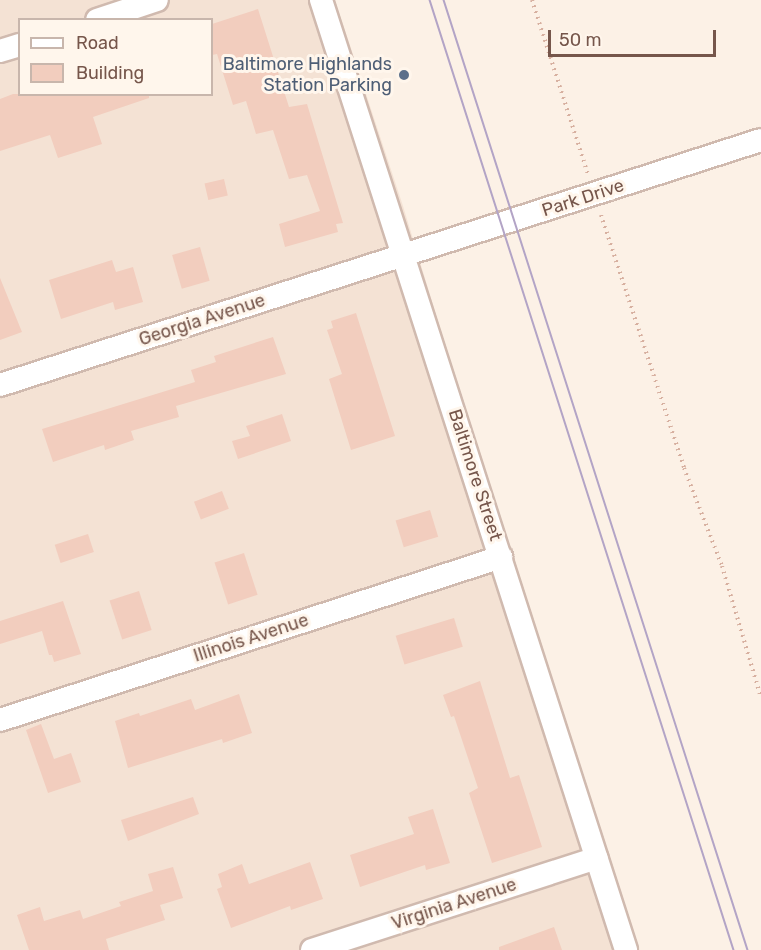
<!DOCTYPE html>
<html>
<head>
<meta charset="utf-8">
<style>
  body { margin:0 }
  #map { position:relative; width:761px; height:950px; overflow:hidden; background:#fcf1e6; font-family:Rubik,sans-serif }
  div>[style] { position:absolute }
  .residential>* { inset:0; background:#f4e2d4 }
  .building>* { inset:0; background:#f2cdbe; transform-origin:0 0 }
  .path>* { height:4px; margin-top:-2px; transform-origin:0; background:repeating-linear-gradient(90deg,#d7b0a0 0 1.5px,transparent 0 6px) }
  .roads { filter:drop-shadow(2px 0 #d0baaf) drop-shadow(-2px 0 #d0baaf) drop-shadow(0 2px #d0baaf) drop-shadow(0 -2px #d0baaf) }
  .street>* { height:22px; margin:-11px; padding:0 11px; transform-origin:11px; border-radius:11px; background:#fff }
  .tram>* { height:1.5px; margin:-0.75px; padding:0 0.75px; transform-origin:0.75px; border-radius:0.75px; background:#b3a4c6 }
  .dots>* { width:16px; height:16px; translate:-50% -50%; box-sizing:border-box; border:3px solid #fff6ec; border-radius:50% }
  span { translate:-50% -50%; white-space:nowrap; text-align:center; line-height:1.15; -webkit-text-stroke:6px #fff6ec; paint-order:stroke }
  .service-label { font-size:18px; color:#4e5e75 }
  .right { translate:-100% -50%; text-align:right }
  .street-label { font-size:18px; color:#76564b }
  .legend { position:absolute; left:18px; top:18px; width:195px; height:78px; box-sizing:border-box; background:#fff6ec; border:2px solid #c8b6ac; margin:0; padding:8px 10px; list-style:none; font-size:18px; color:#76564b }
  .legend li { display:flex; align-items:center; gap:12px; height:30px }
  .legend b { width:30px; border:2px solid #c8b6ac }
  .scale { position:absolute; left:548px; top:30px; width:168px; height:27px; box-sizing:border-box; border:3px solid #76564b; border-top:0; padding-left:8px; font-size:18px; line-height:21px; white-space:nowrap; color:#76564b; -webkit-text-stroke:4px #fff6ec; paint-order:stroke }
</style>
</head>
<body>
<div id="map">
  <div class="residential">
    <div style="clip-path:polygon(evenodd,0 0,335px 0,403px 206px,502px 532px,635px 950px,0 950px,0 0,20px 20px,212px 20px,212px 94px,20px 94px,20px 20px)"></div>
  </div>
  <div class="building">
    <div style="clip-path:polygon(258px 9px,289px 107px,307px 104px,343px 223px,336px 224px,338px 232px,285px 247px,279px 224px,320px 211px,307px 175px,289px 179px,273px 130px,256px 134px,246px 101px,233px 105px,217px 54px,212px 55px,212px 24px)"></div>
    <div style="clip-path:polygon(13px 94px,149px 94px,149px 98px,93px 117px,102px 144px,58px 158px,50px 135px,0 151px,0 99px)"></div>
    <div style="left:224px;top:179px;width:17px;height:20px;rotate:77deg"></div>
    <div style="left:200px;top:247px;width:35px;height:29px;rotate:74deg"></div>
    <div style="clip-path:polygon(112px 260px,116px 272px,133px 267px,143px 302px,115px 310px,113px 302px,61px 319px,49px 280px)"></div>
    <div style="clip-path:polygon(0 278px,22px 332px,0 340px)"></div>
    <div style="clip-path:polygon(356px 313px,395px 436px,351px 450px,329px 379px,342px 374px,327px 330px,333px 328px,331px 321px)"></div>
    <div style="clip-path:polygon(273px 337px,286px 374px,176px 406px,179px 417px,131px 431px,134px 440px,105px 450px,104px 445px,53px 462px,42px 429px,195px 382px,191px 370px,216px 362px,214px 356px)"></div>
    <div style="clip-path:polygon(282px 414px,291px 441px,238px 459px,232px 441px,250px 436px,246px 426px)"></div>
    <div style="left:222px;top:491px;width:19px;height:30px;rotate:69deg"></div>
    <div style="left:430px;top:510px;width:28px;height:36px;rotate:73deg"></div>
    <div style="left:88px;top:534px;width:19px;height:35px;rotate:72deg"></div>
    <div style="left:244px;top:553px;width:44px;height:31px;rotate:72deg"></div>
    <div style="left:139px;top:591px;width:41px;height:31px;rotate:72deg"></div>
    <div style="clip-path:polygon(63px 601px,81px 654px,54px 662px,52px 655px,49px 655px,42px 631px,0 644px,0 621px)"></div>
    <div style="left:454px;top:618px;width:30px;height:61px;rotate:73deg"></div>
    <div style="clip-path:polygon(480px 681px,510px 778px,519px 775px,542px 847px,492px 863px,469px 793px,478px 788px,454px 716px,451px 717px,443px 695px)"></div>
    <div style="clip-path:polygon(239px 694px,252px 733px,223px 743px,222px 739px,128px 768px,115px 721px,139px 713px,140px 716px,191px 699px,195px 710px)"></div>
    <div style="clip-path:polygon(41px 724px,54px 759px,71px 753px,81px 782px,48px 793px,26px 730px)"></div>
    <div style="clip-path:polygon(193px 797px,199px 814px,128px 841px,121px 820px)"></div>
    <div style="clip-path:polygon(433px 809px,450px 863px,426px 870px,425px 865px,360px 887px,350px 855px,414px 834px,408px 817px)"></div>
    <div style="clip-path:polygon(310px 862px,323px 899px,291px 910px,290px 906px,231px 928px,217px 889px,222px 887px,218px 874px,242px 864px,249px 884px)"></div>
    <div style="clip-path:polygon(173px 867px,183px 898px,160px 905px,165px 920px,106px 939px,109px 950px,29px 950px,17px 915px,40px 907px,44px 921px,80px 910px,83px 919px,121px 906px,119px 902px,153px 891px,148px 874px)"></div>
    <div style="clip-path:polygon(554px 927px,562px 950px,499px 950px,499px 947px)"></div>
  </div>
  <div class="path">
    <div style="left:532px;top:0;width:183px;rotate:72.2deg"></div>
    <div style="left:601px;top:215px;width:266px;rotate:71.8deg"></div>
    <div style="left:684px;top:468px;width:105px;rotate:68.8deg"></div>
    <div style="left:722px;top:566px;width:138px;rotate:73.5deg"></div>
  </div>
  <div class="roads">
    <div class="street">
      <div style="left:321px;top:0;width:998px;rotate:72.2deg"></div>
      <div style="left:97px;top:20px;width:63px;rotate:-18.4deg"></div>
      <div style="left:0;top:51px;width:21px;rotate:-17deg"></div>
      <div style="left:0;top:385px;width:799px;rotate:-17.85deg"></div>
      <div style="left:0;top:720px;width:527px;rotate:-18.02deg"></div>
      <div style="left:312px;top:950px;width:299px;rotate:-17.9deg"></div>
    </div>
  </div>
  <div class="tram">
    <div style="left:430px;top:0;width:997px;rotate:72.26deg"></div>
    <div style="left:444px;top:0;width:997px;rotate:72.26deg"></div>
  </div>
  <div class="dots">
    <div style="left:404px;top:75px;background:#5c6f8a"></div>
  </div>
  <div class="service-label">
    <span class="right" style="left:392px;top:75px">Baltimore Highlands<br>Station Parking</span>
  </div>
  <div class="street-label">
    <span style="left:583px;top:198px;rotate:-18deg">Park Drive</span>
    <span style="left:202px;top:320px;rotate:-18deg">Georgia Avenue</span>
    <span style="left:475px;top:475px;rotate:72deg">Baltimore Street</span>
    <span style="left:251px;top:638px;rotate:-18deg">Illinois Avenue</span>
    <span style="left:454px;top:904px;rotate:-18deg">Virginia Avenue</span>
  </div>
  <ul class="legend">
  <li><b style="height:8px;background:#fff"></b>Road</li>
  <li><b style="height:16px;background:#f2cdbe"></b>Building</li>
  </ul>
  <div class="scale">50 m</div>
</div>
</body>
</html>
